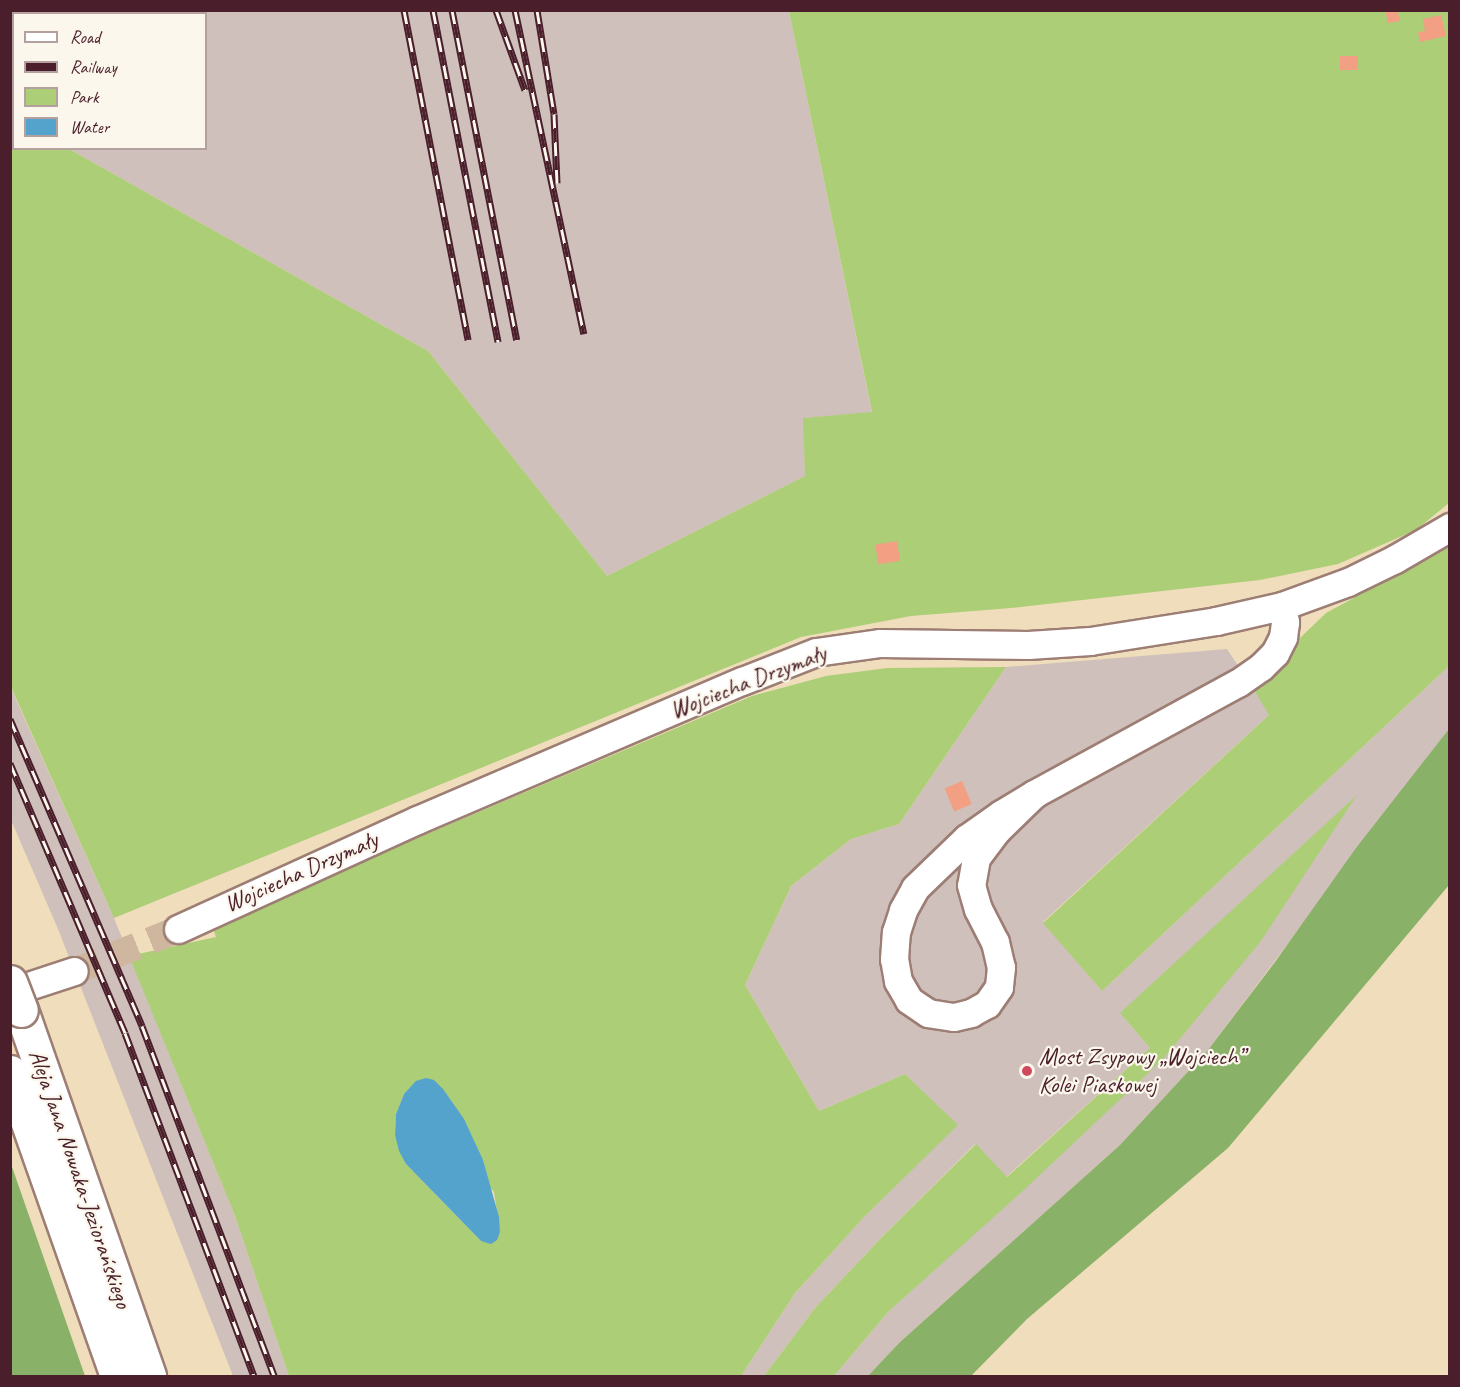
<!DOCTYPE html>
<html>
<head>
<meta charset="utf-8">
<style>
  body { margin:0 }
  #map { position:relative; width:1460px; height:1387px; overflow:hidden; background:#f0ddbc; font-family:Caveat,sans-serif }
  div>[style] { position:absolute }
  .industrial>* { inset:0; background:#cfc0bb }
  .green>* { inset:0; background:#acce76 }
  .forest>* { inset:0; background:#89b167 }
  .water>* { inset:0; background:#54a3cd }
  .building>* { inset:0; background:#f29f84; transform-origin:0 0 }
  .minor-tunnel>* { height:27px; margin-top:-13.5px; transform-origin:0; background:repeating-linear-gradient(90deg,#cfb79f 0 27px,transparent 0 41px) }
  .roads { filter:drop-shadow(2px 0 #9d7e74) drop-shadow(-2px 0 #9d7e74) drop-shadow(0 2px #9d7e74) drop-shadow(0 -2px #9d7e74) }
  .minor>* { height:27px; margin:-13.5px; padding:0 13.5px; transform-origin:13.5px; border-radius:13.5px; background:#fff }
  .major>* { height:33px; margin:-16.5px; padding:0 16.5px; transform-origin:16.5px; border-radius:16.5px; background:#fff }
  .rail>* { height:7px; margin-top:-3.5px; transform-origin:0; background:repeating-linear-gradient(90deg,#fbf7ec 0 14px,#4a1f2b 0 28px); box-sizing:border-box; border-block:2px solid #4a1f2b }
  .bridges { filter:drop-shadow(2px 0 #9d7e74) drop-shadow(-2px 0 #9d7e74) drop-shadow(0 2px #9d7e74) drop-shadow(0 -2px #9d7e74) }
  .major-bridge>* { height:33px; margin:-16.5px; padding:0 16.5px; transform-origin:16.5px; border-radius:16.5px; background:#fff }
  .dots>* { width:16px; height:16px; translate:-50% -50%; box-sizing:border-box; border:3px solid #fbf7ec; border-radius:50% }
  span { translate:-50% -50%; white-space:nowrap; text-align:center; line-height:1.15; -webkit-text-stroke:4.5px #fbf7ec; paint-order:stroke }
  .street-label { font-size:24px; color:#4a1f2b }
  .poi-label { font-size:24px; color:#4a1f2b }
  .left { translate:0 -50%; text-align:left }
  .frame { position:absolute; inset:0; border:12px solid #4a1f2b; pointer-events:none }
  .legend { position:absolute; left:12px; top:12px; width:195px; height:138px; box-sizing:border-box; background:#fbf7ec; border:2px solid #b4a19f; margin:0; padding:8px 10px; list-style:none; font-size:18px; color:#4a1f2b }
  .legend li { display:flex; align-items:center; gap:12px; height:30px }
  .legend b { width:30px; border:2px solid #b4a19f }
</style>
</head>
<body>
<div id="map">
  <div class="industrial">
    <div style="clip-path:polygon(28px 11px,789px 11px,872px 413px,804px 418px,805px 476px,607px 576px,428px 351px,69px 149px,206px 148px,206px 14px,29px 14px)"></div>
    <div style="clip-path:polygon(1227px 649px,1270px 714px,1043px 922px,1102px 991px,1449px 666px,1449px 729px,1208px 1050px,1120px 1145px,899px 1343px,868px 1376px,834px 1376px,888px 1312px,1163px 1059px,1120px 1013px,1150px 1048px,1006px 1177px,975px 1144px,883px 1236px,815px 1308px,764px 1376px,741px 1376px,795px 1293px,865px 1216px,957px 1125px,905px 1074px,819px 1111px,745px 985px,791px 886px,851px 839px,899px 824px,1006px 667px)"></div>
    <div style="clip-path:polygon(10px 686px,114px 918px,235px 1216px,289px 1376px,233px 1376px,58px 929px,11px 820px)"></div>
  </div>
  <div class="green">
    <div style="clip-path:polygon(10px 11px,28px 11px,29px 13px,14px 14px,14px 148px,69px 149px,428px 351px,607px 576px,805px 476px,803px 418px,872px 412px,789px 11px,1449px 11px,1449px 503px,1416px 530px,1338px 564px,1260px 580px,1011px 608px,911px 616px,801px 637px,114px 918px,11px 687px)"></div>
    <div style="clip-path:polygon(1449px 546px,1449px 666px,1102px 991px,1043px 923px,1269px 715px,1251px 685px,1326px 613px)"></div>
    <div style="clip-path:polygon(evenodd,1006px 667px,899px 824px,851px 839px,791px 886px,745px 985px,819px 1111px,905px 1074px,958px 1125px,865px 1216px,795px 1293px,741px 1376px,289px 1376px,235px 1216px,129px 956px,216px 937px,212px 925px,752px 696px,826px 676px,887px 668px,1006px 667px,404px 1094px,494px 1192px,500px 1232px,481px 1241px,406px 1164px,395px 1135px,396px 1114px,404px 1094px)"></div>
    <div style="clip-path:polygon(1357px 795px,1261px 941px,1163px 1059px,1026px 1188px,888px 1312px,834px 1376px,764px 1376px,815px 1308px,883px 1236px,976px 1144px,1007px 1177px,1150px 1048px,1120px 1013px)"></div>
  </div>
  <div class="forest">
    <div style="clip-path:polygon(1449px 729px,1449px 885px,1228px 1148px,1027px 1319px,971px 1376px,868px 1376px,899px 1343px,1120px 1145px,1208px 1050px,1275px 962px,1356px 848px)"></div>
    <div style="clip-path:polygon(10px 1164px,11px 1164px,85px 1376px,11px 1376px)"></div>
  </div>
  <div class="water">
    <div style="clip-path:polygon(426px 1078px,434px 1080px,443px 1089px,464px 1119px,483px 1160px,499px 1217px,500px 1232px,497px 1240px,491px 1244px,481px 1241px,406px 1164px,399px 1151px,395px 1135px,396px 1114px,404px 1094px,416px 1081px)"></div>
  </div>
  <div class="building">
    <div style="clip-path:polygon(1385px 10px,1397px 10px,1400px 21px,1388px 23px)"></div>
    <div style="clip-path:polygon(1441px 15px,1446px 36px,1420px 42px,1418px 32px,1425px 31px,1423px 19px)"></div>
    <div style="left:1358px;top:56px;width:14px;height:18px;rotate:90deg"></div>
    <div style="left:897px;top:541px;width:20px;height:22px;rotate:81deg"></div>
    <div style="left:962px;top:781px;width:25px;height:19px;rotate:67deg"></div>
  </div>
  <div class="minor-tunnel">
    <div style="left:74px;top:971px;width:112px;rotate:-22deg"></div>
  </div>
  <div class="roads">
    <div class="minor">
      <div style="left:1034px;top:794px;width:52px;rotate:135.8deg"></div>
      <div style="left:997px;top:830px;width:35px;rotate:127deg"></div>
      <div style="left:976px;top:858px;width:27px;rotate:100deg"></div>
      <div style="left:971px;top:885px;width:25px;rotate:74deg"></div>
      <div style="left:978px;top:909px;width:37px;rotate:63deg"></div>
      <div style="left:995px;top:942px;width:26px;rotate:77deg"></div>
      <div style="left:1001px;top:967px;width:20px;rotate:96deg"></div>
      <div style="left:999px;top:987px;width:21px;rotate:125deg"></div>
      <div style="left:987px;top:1004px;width:18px;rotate:151deg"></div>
      <div style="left:971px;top:1013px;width:18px;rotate:167deg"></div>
      <div style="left:953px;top:1017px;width:25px;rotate:-171deg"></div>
      <div style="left:928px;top:1013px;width:23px;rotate:-146deg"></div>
      <div style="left:909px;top:1000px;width:22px;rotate:-120deg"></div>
      <div style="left:898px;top:981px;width:22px;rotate:-100deg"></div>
      <div style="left:894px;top:959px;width:27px;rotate:-86deg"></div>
      <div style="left:896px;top:932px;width:23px;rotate:-72deg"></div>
      <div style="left:903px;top:910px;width:25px;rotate:-61deg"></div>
      <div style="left:915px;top:888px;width:72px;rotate:-43.9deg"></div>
      <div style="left:967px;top:838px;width:42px;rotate:-35.2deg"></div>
      <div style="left:1001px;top:814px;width:39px;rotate:-31deg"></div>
      <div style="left:1034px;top:794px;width:232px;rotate:-28.6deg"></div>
      <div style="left:1238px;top:683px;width:28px;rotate:-35deg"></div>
      <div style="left:1261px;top:667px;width:20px;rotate:-45deg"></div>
      <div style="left:1275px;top:653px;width:18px;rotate:-63deg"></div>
      <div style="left:1283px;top:637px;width:15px;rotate:-82deg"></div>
      <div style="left:1285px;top:622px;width:16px;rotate:-101deg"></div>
      <div style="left:178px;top:929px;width:263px;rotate:-24.5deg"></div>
      <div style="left:417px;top:820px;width:353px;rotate:-23.2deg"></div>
      <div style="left:742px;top:681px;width:79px;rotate:-21.4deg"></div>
      <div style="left:816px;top:652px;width:65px;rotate:-8deg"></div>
      <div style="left:880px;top:643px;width:148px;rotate:0.8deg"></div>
      <div style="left:1028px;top:645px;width:62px;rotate:-3.7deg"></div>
      <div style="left:1090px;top:641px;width:128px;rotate:-9deg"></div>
      <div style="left:1216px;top:621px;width:68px;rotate:-12.8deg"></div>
      <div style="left:1282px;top:606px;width:70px;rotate:-20deg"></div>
      <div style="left:1348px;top:582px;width:52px;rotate:-26.1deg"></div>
      <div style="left:1395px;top:559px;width:64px;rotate:-30.2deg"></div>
      <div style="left:10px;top:992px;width:67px;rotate:-18.2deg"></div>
    </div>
    <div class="major">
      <div style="left:21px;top:1010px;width:388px;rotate:70.7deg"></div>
      <div style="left:10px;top:1072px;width:322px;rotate:70.6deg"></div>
    </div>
  </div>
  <div class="rail">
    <div style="left:404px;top:10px;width:336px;rotate:79deg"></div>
    <div style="left:433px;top:10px;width:338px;rotate:78.9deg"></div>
    <div style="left:452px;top:10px;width:336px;rotate:78.9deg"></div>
    <div style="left:496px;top:10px;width:85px;rotate:70.1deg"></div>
    <div style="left:515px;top:10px;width:331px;rotate:78deg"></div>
    <div style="left:537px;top:10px;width:105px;rotate:80.7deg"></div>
    <div style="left:554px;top:114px;width:69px;rotate:87.5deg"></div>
    <div style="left:10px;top:719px;width:334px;rotate:66.7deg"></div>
    <div style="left:142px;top:1026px;width:374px;rotate:69.3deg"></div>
    <div style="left:10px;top:763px;width:293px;rotate:66.9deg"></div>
    <div style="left:125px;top:1033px;width:366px;rotate:69.4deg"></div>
  </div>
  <div class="bridges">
    <div class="major-bridge">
      <div style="left:10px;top:982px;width:30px;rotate:69deg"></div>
    </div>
  </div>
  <div class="dots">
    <div style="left:1027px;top:1071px;background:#d1495b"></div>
  </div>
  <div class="street-label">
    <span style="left:748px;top:682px;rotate:-21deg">Wojciecha Drzymały</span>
    <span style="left:301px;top:872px;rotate:-24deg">Wojciecha Drzymały</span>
    <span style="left:80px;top:1179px;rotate:71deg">Aleja Jana Nowaka-Jeziorańskiego</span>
  </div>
  <div class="poi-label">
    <span class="left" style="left:1039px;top:1071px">Most Zsypowy „Wojciech”<br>Kolei Piaskowej</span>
  </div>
  <div class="frame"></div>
  <ul class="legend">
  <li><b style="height:8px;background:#fff"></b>Road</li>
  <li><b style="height:8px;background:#4a1f2b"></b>Railway</li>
  <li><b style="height:16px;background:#acce76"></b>Park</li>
  <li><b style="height:16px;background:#54a3cd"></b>Water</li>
  </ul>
</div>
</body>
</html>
